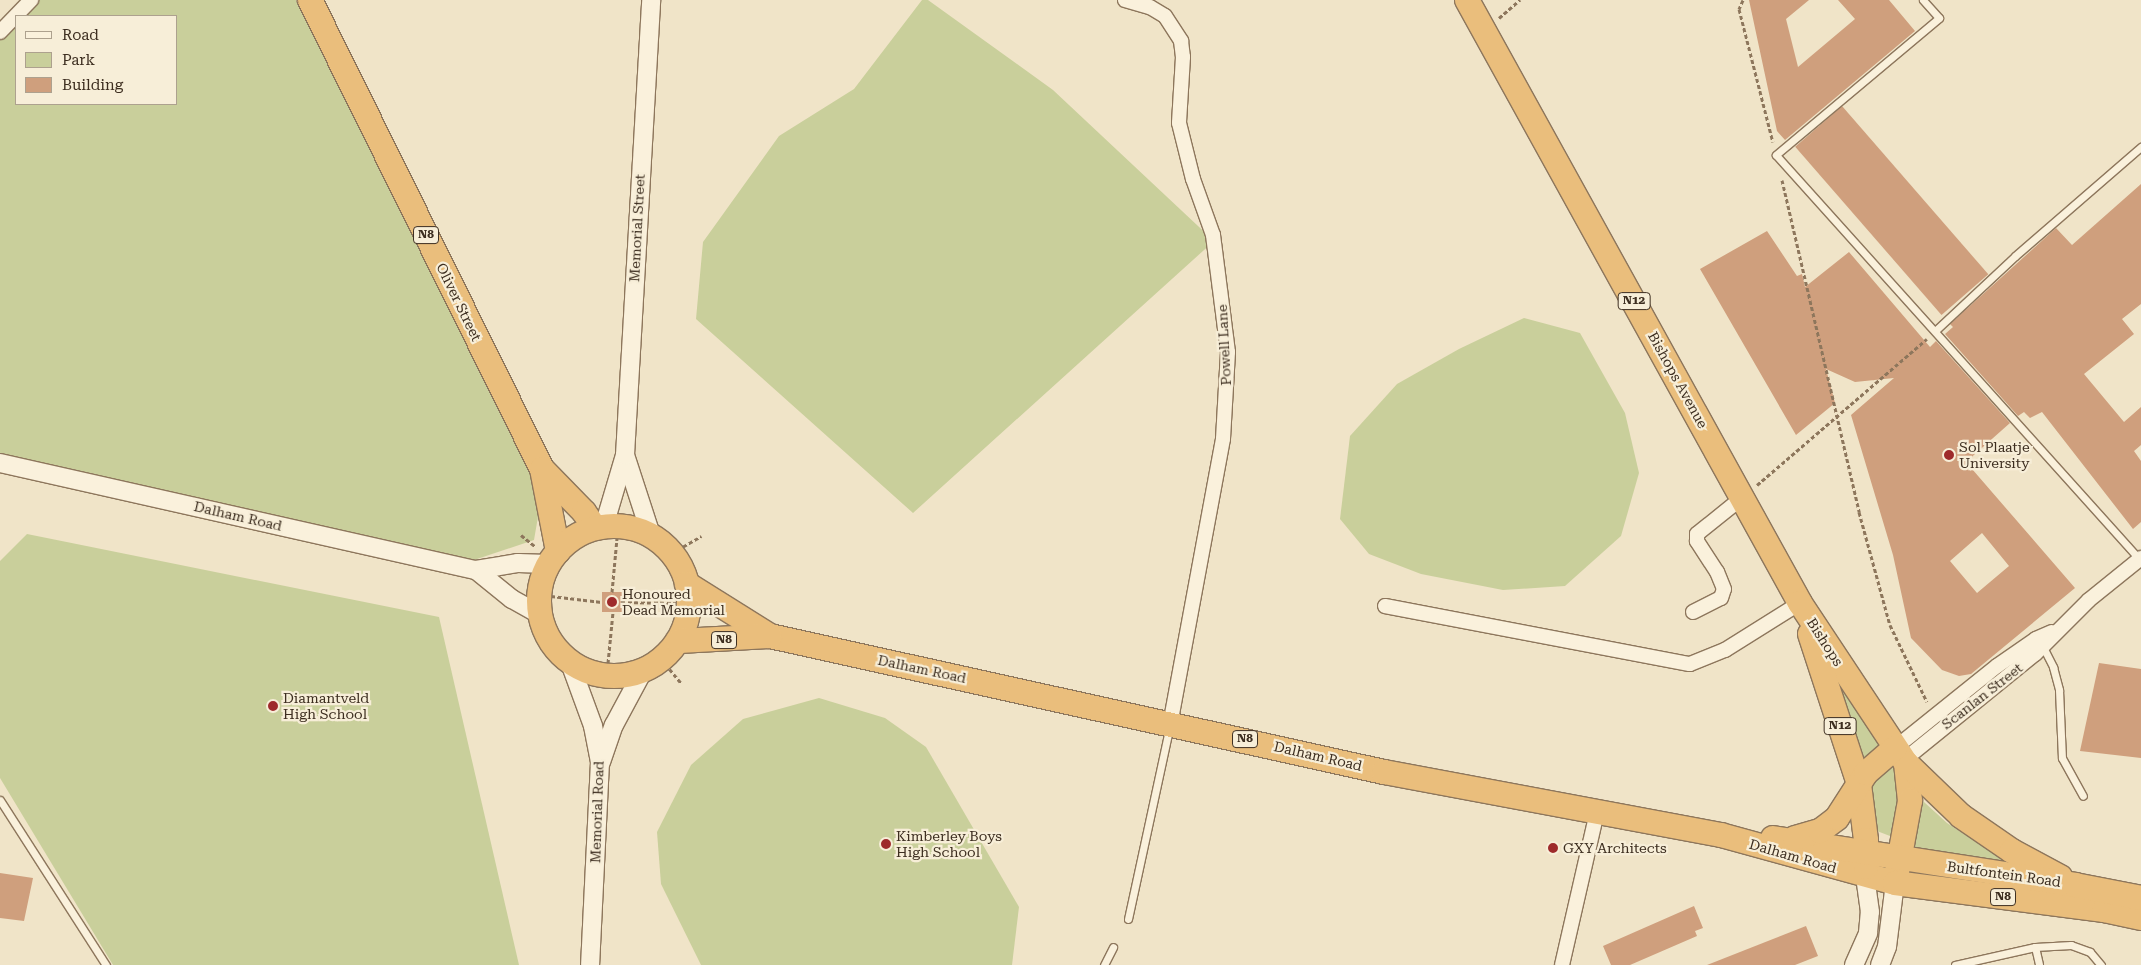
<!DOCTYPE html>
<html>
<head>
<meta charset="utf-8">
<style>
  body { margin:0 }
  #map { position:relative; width:2141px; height:965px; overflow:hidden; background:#f0e4c8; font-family:"Roboto Serif",serif }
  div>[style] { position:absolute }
  .green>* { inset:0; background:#c9cf9b }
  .building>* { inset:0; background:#cf9f7d; transform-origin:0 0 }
  .path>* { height:3px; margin-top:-1.5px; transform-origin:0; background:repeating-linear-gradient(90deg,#8d765c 0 4px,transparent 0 6.5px) }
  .roads { filter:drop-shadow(1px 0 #8d765c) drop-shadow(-1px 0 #8d765c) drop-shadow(0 1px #8d765c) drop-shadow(0 -1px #8d765c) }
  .service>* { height:7px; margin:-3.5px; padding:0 3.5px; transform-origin:3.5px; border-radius:3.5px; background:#faf1dc }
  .minor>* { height:14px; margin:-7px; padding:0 7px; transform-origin:7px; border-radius:7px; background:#faf1dc }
  .tertiary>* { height:18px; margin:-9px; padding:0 9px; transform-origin:9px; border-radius:9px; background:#faf1dc }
  .trunk>* { height:24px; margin:-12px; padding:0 12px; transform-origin:12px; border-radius:12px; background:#eabe7c }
  .trunk>.ring { margin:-12px; padding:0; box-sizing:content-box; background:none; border:24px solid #eabe7c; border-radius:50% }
  .dots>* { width:14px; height:14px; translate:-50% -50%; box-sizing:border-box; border:2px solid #f7eed8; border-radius:50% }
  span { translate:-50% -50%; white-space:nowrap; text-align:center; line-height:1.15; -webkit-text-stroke:4.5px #f7eed8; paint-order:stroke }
  .shield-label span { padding:1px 4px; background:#f7eed8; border:1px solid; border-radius:4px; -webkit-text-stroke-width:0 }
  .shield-label { font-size:12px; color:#3d2e20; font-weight:700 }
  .street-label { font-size:14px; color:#3d2e20 }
  .poi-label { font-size:14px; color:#3d2e20 }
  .left { translate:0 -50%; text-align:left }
  .legend { position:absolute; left:15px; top:15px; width:162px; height:90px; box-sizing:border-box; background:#f7eed8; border:1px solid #ada18e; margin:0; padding:6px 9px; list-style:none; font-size:15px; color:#3d2e20 }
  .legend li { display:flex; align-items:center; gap:10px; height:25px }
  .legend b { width:25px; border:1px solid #ada18e }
</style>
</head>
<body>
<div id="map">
  <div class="green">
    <div style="clip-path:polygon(evenodd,31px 0,296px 0,543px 488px,534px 540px,474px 560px,0 461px,0 31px,31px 0,16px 16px,176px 16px,176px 104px,16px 104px,16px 16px)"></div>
    <div style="clip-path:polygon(922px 0,928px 0,1053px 90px,1214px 241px,913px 513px,696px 319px,703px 242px,779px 136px,854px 89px)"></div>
    <div style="clip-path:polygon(1524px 318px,1580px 333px,1625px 413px,1639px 473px,1621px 536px,1565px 586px,1503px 590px,1421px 574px,1369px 554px,1340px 519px,1350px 436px,1397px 384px,1459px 349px)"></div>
    <div style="clip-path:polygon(27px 534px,439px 617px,519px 965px,113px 965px,0 778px,0 561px)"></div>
    <div style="clip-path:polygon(1832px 663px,1899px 763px,1898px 831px,1890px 836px,1877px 831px)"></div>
    <div style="clip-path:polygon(819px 698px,885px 718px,926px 747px,1019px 907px,1012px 965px,701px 965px,661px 884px,657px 832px,691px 765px,743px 719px)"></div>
    <div style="clip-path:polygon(1913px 792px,1947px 823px,2010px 864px,1905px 848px)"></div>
  </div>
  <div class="building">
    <div style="clip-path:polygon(1749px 0,1809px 0,1786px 19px,1798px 67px,1855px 19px,1838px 0,1889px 0,1915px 31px,1785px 140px,1777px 131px)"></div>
    <div style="left:1842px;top:106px;width:223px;height:62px;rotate:49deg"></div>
    <div style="clip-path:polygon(2141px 184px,2141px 304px,2122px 319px,2134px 334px,2084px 374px,2124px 422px,2141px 407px,2141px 445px,2134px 451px,2141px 461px,2141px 522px,2133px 529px,2042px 412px,2030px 418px,2024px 412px,2018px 416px,1945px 334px,1953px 327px,1950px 324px,2056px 228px,2072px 245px)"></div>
    <div style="clip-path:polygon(evenodd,1767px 231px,1797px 276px,1802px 274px,1805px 287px,1849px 252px,1930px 347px,1936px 341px,2010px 423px,1966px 462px,2075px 588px,1971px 674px,1959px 676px,1942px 670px,1911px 638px,1893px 555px,1851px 415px,1894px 378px,1855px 382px,1826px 369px,1835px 403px,1796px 435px,1700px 269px,1767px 231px,1982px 533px,2009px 566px,1977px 593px,1950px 561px,1982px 533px)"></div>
    <div style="left:602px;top:592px;width:20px;height:20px"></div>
    <div style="clip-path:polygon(2099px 663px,2141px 669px,2141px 758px,2080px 751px)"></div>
    <div style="clip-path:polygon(0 873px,33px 878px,24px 921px,0 918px)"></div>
    <div style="clip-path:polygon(1694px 906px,1703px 928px,1695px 931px,1697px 936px,1630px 965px,1611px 965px,1603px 946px)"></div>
    <div style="clip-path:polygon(1806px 926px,1818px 956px,1795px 965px,1707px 965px)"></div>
  </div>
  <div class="path">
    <div style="left:1743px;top:0;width:10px;rotate:114deg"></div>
    <div style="left:1739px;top:9px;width:137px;rotate:75.7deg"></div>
    <div style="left:1499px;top:18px;width:28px;rotate:-41deg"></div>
    <div style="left:1782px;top:180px;width:341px;rotate:76.9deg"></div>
    <div style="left:1859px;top:512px;width:117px;rotate:74.7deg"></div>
    <div style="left:1890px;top:625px;width:85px;rotate:64.3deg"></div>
    <div style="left:1757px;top:485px;width:224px;rotate:-40.7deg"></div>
    <div style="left:521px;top:535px;width:19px;rotate:39deg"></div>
    <div style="left:666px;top:564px;width:13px;rotate:-61deg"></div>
    <div style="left:672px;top:553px;width:34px;rotate:-30deg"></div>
    <div style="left:612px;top:592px;width:54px;rotate:-84.7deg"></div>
    <div style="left:551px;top:596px;width:51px;rotate:6.7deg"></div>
    <div style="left:621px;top:602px;width:56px;rotate:1deg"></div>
    <div style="left:653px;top:649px;width:45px;rotate:50.4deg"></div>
    <div style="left:608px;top:663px;width:51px;rotate:-84.4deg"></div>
  </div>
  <div class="roads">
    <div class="service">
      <div style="left:1923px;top:0;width:24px;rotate:48deg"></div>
      <div style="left:1939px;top:18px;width:213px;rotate:140deg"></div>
      <div style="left:1776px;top:155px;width:546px;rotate:48.04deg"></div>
      <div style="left:1936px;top:330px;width:108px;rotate:-43.1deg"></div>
      <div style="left:2015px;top:256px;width:167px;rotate:-40.9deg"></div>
      <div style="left:2042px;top:645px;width:25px;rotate:63deg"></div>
      <div style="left:2053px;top:667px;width:24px;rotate:75deg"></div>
      <div style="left:2059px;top:690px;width:68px;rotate:87.5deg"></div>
      <div style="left:2062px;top:758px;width:43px;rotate:61.1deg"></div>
      <div style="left:0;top:800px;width:196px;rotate:57.3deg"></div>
      <div style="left:1128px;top:919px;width:194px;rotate:-77.8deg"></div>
      <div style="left:2035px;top:947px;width:36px;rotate:-3deg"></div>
      <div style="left:2071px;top:945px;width:20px;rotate:20deg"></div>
      <div style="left:2090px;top:952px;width:17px;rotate:50deg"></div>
      <div style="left:1104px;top:965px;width:20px;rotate:-63deg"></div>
      <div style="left:1955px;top:965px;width:82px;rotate:-12.7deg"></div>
      <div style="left:2035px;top:947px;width:18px;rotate:77deg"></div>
    </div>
    <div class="minor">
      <div style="left:1125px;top:0;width:26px;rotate:16deg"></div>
      <div style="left:1150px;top:7px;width:17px;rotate:31deg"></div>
      <div style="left:1165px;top:16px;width:30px;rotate:57deg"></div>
      <div style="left:1181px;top:41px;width:16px;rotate:83deg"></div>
      <div style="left:1183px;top:57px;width:66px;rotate:93.5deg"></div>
      <div style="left:1179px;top:123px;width:58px;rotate:76deg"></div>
      <div style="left:1193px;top:179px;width:59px;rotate:70.3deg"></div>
      <div style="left:1213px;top:235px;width:118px;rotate:82.7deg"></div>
      <div style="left:1228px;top:352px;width:87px;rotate:93.3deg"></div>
      <div style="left:1223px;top:439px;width:290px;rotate:100.5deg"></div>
      <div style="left:0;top:32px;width:45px;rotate:-45.9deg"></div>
      <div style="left:1385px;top:606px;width:310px;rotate:10.8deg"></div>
      <div style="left:1690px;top:664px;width:38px;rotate:-22deg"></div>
      <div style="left:1725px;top:650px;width:89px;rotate:-32.1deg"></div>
      <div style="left:1693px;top:612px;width:31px;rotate:-27deg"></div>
      <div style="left:1721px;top:598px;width:9px;rotate:-72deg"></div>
      <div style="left:1724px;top:589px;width:18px;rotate:-112deg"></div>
      <div style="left:1717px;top:572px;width:37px;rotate:-123deg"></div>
      <div style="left:1697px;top:541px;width:7px;rotate:-90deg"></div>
      <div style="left:1697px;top:534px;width:59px;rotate:-38.8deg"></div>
      <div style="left:1895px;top:748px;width:131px;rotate:-38.8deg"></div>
      <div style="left:1997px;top:666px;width:47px;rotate:-34.7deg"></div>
      <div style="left:2036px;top:639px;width:17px;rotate:-24deg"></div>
      <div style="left:1904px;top:760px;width:169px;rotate:-39deg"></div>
      <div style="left:2035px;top:654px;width:76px;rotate:-45deg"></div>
      <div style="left:2089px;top:600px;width:67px;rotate:-38.9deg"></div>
      <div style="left:1562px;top:965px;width:157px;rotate:-77.1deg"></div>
    </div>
    <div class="tertiary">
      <div style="left:625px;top:455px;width:84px;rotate:72deg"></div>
      <div style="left:0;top:463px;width:488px;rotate:12.7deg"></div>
      <div style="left:476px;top:570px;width:43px;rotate:-9.5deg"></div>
      <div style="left:518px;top:563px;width:30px;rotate:2deg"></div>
      <div style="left:604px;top:526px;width:74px;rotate:-73.5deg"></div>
      <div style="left:625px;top:455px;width:456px;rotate:-86.7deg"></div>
      <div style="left:476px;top:570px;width:46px;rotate:38.9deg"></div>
      <div style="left:512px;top:599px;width:31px;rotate:29deg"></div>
      <div style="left:570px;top:663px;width:67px;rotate:69.9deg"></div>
      <div style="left:593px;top:726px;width:37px;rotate:79deg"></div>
      <div style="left:600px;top:762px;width:203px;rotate:92.8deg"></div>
      <div style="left:601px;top:762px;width:39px;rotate:-71deg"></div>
      <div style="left:614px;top:725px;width:61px;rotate:-61.8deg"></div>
      <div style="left:1854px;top:965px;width:35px;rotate:-66deg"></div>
      <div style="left:1868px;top:933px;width:21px;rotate:-85deg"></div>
      <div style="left:1870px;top:912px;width:37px;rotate:-98deg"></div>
      <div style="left:1880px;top:965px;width:19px;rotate:-69deg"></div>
      <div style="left:1887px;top:947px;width:64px;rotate:-82.9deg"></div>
    </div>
    <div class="trunk">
      <div style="left:310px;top:0;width:523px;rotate:63.68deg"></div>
      <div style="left:542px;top:469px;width:84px;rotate:79deg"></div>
      <div style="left:1467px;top:0;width:689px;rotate:61.09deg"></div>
      <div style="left:1800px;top:603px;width:192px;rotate:56.5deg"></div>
      <div style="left:1906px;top:763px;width:38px;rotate:84deg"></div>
      <div style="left:1910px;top:801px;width:83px;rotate:100.4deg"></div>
      <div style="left:542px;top:469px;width:60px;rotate:45.7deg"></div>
      <div style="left:584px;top:512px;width:19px;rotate:55deg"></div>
      <div class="ring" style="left:539px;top:526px;width:126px;height:126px"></div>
      <div style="left:687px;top:584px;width:98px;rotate:32.1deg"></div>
      <div style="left:770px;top:636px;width:629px;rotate:12.49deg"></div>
      <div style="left:1384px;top:772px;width:343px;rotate:10.6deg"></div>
      <div style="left:1721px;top:835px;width:180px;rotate:15.4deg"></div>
      <div style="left:1895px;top:883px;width:211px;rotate:7.4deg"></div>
      <div style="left:2104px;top:910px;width:38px;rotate:12deg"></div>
      <div style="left:1810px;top:634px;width:158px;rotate:71.9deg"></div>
      <div style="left:1859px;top:784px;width:56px;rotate:82.9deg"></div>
      <div style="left:1866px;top:840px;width:27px;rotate:90deg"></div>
      <div style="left:678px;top:641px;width:92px;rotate:-3.1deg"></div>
      <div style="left:1906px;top:763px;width:76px;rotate:43.9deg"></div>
      <div style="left:1961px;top:816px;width:62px;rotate:34.5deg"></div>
      <div style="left:2012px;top:851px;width:55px;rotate:28.4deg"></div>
      <div style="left:1773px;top:838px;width:306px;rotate:8.8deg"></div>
      <div style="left:2075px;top:885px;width:67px;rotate:11.1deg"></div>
      <div style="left:1795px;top:838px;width:26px;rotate:-16deg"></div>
      <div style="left:1820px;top:831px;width:21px;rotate:-37deg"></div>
      <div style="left:1837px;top:818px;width:54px;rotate:-57.2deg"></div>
      <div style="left:1866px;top:773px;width:38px;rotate:-41deg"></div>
    </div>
  </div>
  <div class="dots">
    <div style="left:1949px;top:455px;background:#9e2a2b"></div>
    <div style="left:612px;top:602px;background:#9e2a2b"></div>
    <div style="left:273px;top:706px;background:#9e2a2b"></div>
    <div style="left:886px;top:844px;background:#9e2a2b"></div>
    <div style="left:1553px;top:848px;background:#9e2a2b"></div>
  </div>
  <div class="shield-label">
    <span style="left:426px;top:235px">N8</span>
    <span style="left:1634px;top:301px">N12</span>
    <span style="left:724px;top:640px">N8</span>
    <span style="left:1840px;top:726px">N12</span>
    <span style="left:1245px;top:739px">N8</span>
    <span style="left:2003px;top:897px">N8</span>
  </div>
  <div class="street-label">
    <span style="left:637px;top:228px;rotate:-87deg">Memorial Street</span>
    <span style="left:459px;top:302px;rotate:64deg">Oliver Street</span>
    <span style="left:1224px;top:345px;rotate:-93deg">Powell Lane</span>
    <span style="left:1678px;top:380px;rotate:61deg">Bishops Avenue</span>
    <span style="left:238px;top:516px;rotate:13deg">Dalham Road</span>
    <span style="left:1825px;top:642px;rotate:57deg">Bishops</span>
    <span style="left:922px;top:669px;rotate:12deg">Dalham Road</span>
    <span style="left:1982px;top:696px;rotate:-38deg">Scanlan Street</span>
    <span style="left:1318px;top:756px;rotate:13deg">Dalham Road</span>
    <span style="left:597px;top:812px;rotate:-88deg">Memorial Road</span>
    <span style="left:1793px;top:856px;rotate:16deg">Dalham Road</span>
    <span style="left:2004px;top:874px;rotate:8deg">Bultfontein Road</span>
  </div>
  <div class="poi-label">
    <span class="left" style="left:1959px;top:455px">Sol Plaatje<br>University</span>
    <span class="left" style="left:622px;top:602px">Honoured<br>Dead Memorial</span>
    <span class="left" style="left:283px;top:706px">Diamantveld<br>High School</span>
    <span class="left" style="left:896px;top:844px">Kimberley Boys<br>High School</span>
    <span class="left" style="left:1563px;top:848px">GXY Architects</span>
  </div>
  <ul class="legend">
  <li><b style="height:6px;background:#faf1dc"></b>Road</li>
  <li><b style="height:14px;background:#c9cf9b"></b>Park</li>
  <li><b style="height:14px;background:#cf9f7d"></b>Building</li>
  </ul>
</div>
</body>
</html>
